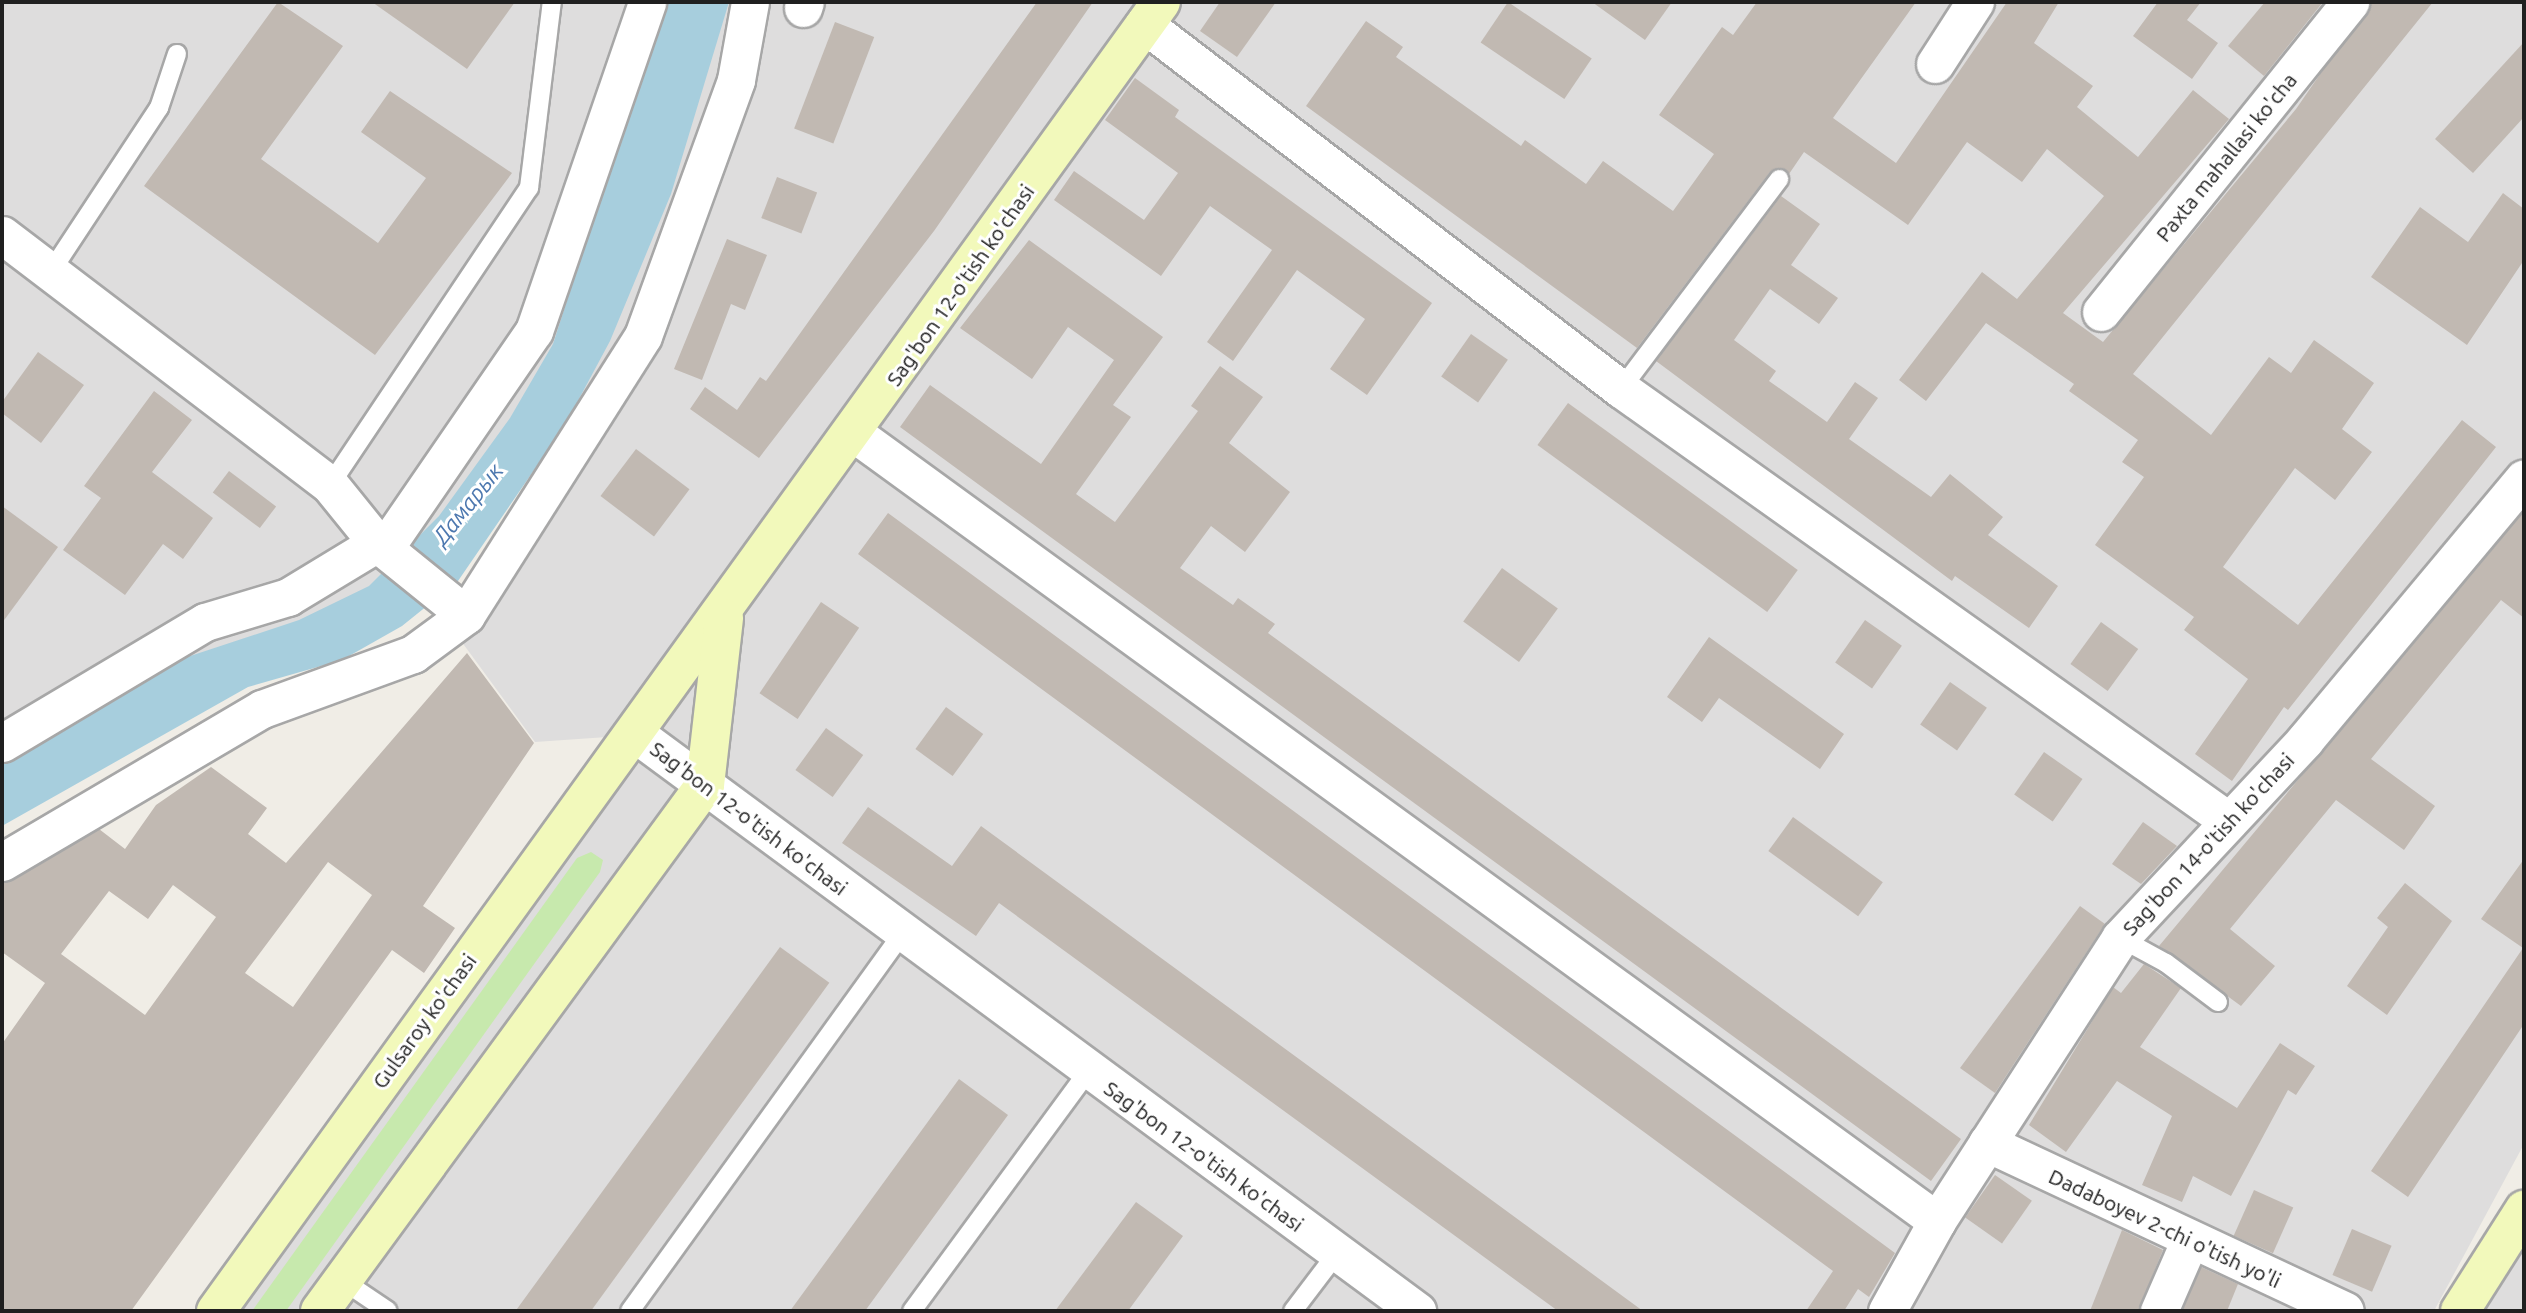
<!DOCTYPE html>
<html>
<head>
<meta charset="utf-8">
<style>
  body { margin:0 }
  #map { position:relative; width:2526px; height:1313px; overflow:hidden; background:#f0ede6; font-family:Ubuntu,sans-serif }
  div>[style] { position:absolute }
  .residential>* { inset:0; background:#dedddd }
  .grass>* { inset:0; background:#c7e9ad }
  .water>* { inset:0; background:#a7cedd }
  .building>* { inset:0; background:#c1b9b2; transform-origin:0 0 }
  .roads { filter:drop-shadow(2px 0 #a7a7a7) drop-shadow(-2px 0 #a7a7a7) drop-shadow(0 2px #a7a7a7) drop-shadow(0 -2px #a7a7a7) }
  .lane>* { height:18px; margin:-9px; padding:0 9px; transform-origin:9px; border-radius:9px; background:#fff }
  .street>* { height:37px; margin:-18.5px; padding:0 18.5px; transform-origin:18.5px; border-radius:18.5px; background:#fff }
  .secondary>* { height:38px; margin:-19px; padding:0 19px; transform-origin:19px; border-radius:19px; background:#f2f9bb }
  span { translate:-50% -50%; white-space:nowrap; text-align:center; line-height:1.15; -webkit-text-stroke:6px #fff; paint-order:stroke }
  .street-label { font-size:21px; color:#202020 }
  .water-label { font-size:23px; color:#4d78af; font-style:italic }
  .frame { position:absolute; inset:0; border:4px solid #202020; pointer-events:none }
</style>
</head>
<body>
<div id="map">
  <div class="residential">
    <div style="clip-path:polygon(2px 2px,696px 2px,613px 258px,406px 582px,2px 789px)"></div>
    <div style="clip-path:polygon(698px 2px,2524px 2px,2524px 1144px,2434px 1311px,216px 1311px,636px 735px,535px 742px,453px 630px,564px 463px,526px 437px)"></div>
    <div style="clip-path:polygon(2524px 1216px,2524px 1311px,2476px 1311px)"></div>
  </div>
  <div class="grass">
    <div style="clip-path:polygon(591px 852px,603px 860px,600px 872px,286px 1311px,252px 1311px,577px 858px)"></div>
  </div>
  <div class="water">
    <div style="clip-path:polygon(663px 2px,729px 2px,671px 194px,610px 341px,565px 425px,458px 581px,402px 626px,342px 660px,248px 687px,2px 826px,2px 762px,166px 664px,299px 620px,369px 586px,439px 516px,510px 418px,553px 344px)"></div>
  </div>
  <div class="building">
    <div style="clip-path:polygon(278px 2px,343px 46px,261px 159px,378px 243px,426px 178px,361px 132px,390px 91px,512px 173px,375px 355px,144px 186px)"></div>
    <div style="clip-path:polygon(372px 2px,515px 2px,467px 69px)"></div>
    <div style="clip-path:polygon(1037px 2px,1093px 2px,934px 231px,759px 458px,690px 409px,705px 387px,737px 410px,760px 377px,766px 381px)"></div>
    <div style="clip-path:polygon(1220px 2px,1276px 2px,1237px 57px,1200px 31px)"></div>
    <div style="left:1508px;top:2px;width:101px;height:49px;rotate:34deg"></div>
    <div style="clip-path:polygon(1592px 2px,1672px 2px,1645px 40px)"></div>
    <div style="clip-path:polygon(1757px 2px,1916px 2px,1833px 118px,1896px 163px,2007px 2px,2059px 2px,2034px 43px,2093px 86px,2077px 107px,2138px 157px,2193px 90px,2229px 119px,2063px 313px,2103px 342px,2296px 109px,2370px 2px,2433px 2px,2133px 374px,2211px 435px,2269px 357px,2291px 373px,2314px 340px,2374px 383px,2342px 429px,2372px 452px,2335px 500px,2295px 468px,2223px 567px,2298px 625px,2462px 420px,2496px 447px,2288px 710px,2284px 707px,2232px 781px,2195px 754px,2248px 679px,2184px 630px,2194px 617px,2095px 545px,2144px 477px,2122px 462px,2138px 440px,2069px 391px,2074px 384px,1986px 323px,1926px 401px,1899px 380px,1982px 272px,2017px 299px,2104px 196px,2047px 149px,2022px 182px,1967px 142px,1908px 225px,1804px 152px,1789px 174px,1780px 168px,1770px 172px,1637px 348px,1306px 106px,1366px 21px,1403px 47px,1396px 57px,1521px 146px,1525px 140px,1586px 184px,1603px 161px,1673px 211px,1714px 154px,1659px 115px,1722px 27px,1733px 35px)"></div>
    <div style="clip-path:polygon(2158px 2px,2201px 2px,2187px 20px,2218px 43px,2192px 79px,2133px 36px)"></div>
    <div style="clip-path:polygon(2265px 2px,2323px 2px,2264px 76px,2228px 46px)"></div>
    <div style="left:835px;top:22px;width:42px;height:114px;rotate:21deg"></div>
    <div style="clip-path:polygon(2524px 42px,2524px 117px,2473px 173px,2435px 139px)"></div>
    <div style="clip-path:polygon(1135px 78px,1179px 110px,1175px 117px,1432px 303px,1367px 395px,1330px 369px,1365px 319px,1297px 270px,1233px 361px,1207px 342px,1272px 250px,1210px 206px,1161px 276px,1054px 200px,1074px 171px,1144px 220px,1178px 173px,1105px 120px)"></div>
    <div style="left:777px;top:177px;width:43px;height:44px;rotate:21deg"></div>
    <div style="clip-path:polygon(2503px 193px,2524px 209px,2524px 260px,2467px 345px,2371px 277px,2420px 207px,2468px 242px)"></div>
    <div style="clip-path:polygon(1781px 196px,1820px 224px,1791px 265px,1838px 298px,1819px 324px,1770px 289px,1734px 340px,1776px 371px,1769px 381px,1827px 422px,1855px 382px,1878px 398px,1849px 439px,1931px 497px,1950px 474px,2003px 517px,1988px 535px,2058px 586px,2029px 628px,1955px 576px,1952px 581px,1656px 361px)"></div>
    <div style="clip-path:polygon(727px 239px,767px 255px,745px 310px,731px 304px,702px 380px,674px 369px)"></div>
    <div style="clip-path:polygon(1029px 240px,1163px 337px,1113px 405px,1131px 417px,1076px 494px,1115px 522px,1198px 411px,1191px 406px,1220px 366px,1263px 397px,1229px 443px,1290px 492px,1245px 552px,1211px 526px,1180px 568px,1233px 605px,1238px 598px,1275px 624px,1268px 633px,1961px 1139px,1931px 1181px,900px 427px,930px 385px,1041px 464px,1114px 360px,1068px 327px,1032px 379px,960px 328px)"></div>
    <div style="left:1471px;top:334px;width:45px;height:52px;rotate:35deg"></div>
    <div style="clip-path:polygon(38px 352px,84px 385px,41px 443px,2px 413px,2px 402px)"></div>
    <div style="clip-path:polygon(154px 391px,192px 420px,152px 472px,213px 518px,183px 559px,163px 544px,125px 595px,63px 550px,101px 498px,84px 486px)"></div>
    <div style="left:1568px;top:403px;width:284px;height:52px;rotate:36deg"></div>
    <div style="left:636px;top:449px;width:67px;height:59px;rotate:37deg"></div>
    <div style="left:229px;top:471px;width:59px;height:27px;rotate:37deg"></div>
    <div style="clip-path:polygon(2px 506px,58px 547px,2px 623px)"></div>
    <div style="clip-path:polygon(2524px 510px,2524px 618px,2501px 600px,2371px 759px,2435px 806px,2404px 850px,2336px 800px,2230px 929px,2275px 966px,2241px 1006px,2159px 946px)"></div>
    <div style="clip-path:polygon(888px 513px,1895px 1253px,1869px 1297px,1858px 1289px,1844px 1311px,1806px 1311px,1833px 1271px,858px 554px)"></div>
    <div style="left:1502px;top:568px;width:69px;height:66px;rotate:36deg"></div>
    <div style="left:821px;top:602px;width:46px;height:110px;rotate:34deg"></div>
    <div style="left:1865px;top:620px;width:45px;height:52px;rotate:35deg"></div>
    <div style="left:2101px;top:622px;width:46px;height:52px;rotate:36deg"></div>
    <div style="clip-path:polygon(1709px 637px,1844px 734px,1820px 769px,1719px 698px,1702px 722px,1667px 697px)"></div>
    <div style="clip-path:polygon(evenodd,467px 653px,534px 743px,423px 906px,455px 928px,424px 973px,392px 950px,131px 1311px,2px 1311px,2px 1044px,45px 983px,2px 952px,2px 883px,99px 829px,125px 849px,156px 805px,211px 767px,267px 808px,248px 834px,286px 863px,467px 653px,328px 862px,372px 895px,293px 1007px,245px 973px,328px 862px,467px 653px,173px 885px,216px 917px,145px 1015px,61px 954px,109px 891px,148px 919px,173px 885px)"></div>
    <div style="left:1950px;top:682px;width:45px;height:52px;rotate:35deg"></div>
    <div style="left:946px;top:707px;width:46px;height:52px;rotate:36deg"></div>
    <div style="left:826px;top:728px;width:46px;height:52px;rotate:36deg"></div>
    <div style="left:2044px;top:752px;width:47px;height:52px;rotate:35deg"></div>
    <div style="clip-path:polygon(868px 807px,952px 866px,981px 826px,1643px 1311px,1558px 1311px,999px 903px,976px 936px,842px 843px)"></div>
    <div style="left:1793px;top:817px;width:111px;height:42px;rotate:36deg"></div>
    <div style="clip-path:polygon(2143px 822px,2177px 846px,2141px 884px,2112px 864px)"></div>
    <div style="clip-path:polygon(2524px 859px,2524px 1024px,2408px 1197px,2371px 1171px,2523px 948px,2481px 919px)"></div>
    <div style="clip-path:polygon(2405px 883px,2452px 921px,2387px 1015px,2347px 986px,2388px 927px,2377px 918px)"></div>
    <div style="clip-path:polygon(2080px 906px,2105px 924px,1995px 1093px,1960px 1068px)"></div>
    <div style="left:780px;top:947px;width:61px;height:450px;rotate:36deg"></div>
    <div style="clip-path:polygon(2144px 964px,2181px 988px,2140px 1047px,2237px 1108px,2280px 1043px,2315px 1066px,2296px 1095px,2288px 1090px,2231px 1196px,2193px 1176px,2182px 1202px,2142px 1185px,2172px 1116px,2117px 1081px,2066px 1152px,2029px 1125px,2113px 987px,2121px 993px)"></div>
    <div style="clip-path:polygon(959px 1079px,1008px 1115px,865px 1311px,790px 1311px)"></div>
    <div style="left:1995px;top:1175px;width:45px;height:52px;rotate:35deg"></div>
    <div style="left:2254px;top:1190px;width:43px;height:50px;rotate:24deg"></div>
    <div style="clip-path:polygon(1136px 1202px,1183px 1236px,1128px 1311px,1055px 1311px)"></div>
    <div style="left:2352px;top:1229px;width:43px;height:50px;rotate:23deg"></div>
    <div style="clip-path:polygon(2122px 1230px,2163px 1250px,2138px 1311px,2090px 1311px)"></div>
    <div style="clip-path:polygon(2201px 1267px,2238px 1284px,2227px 1311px,2182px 1311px)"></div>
  </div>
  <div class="roads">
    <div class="lane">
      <div style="left:50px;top:273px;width:198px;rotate:-56.6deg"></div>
      <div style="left:159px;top:108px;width:57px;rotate:-71.6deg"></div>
      <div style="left:1621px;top:389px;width:263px;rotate:-53deg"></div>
      <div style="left:330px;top:485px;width:358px;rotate:-56.2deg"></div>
      <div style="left:529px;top:188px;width:187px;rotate:-83deg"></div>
      <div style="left:2120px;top:938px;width:52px;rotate:28.5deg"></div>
      <div style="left:2166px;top:963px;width:65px;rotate:36.9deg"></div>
      <div style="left:342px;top:1280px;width:55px;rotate:34deg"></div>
      <div style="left:630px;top:1311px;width:466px;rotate:-54.2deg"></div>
      <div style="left:912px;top:1311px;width:298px;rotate:-53.7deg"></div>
      <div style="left:1293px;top:1311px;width:73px;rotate:-52.8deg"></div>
    </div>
    <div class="street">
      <div style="left:803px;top:8px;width:6px;rotate:-72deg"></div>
      <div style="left:1144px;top:24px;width:601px;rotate:37.42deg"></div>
      <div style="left:1621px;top:389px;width:742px;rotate:35.4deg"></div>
      <div style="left:1935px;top:64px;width:74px;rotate:-57.2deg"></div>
      <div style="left:2px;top:235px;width:412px;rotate:37.3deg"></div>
      <div style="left:330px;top:485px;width:75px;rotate:51deg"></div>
      <div style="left:377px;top:543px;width:114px;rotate:39deg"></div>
      <div style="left:2101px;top:312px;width:398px;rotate:-51.2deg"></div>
      <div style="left:855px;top:434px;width:1338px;rotate:36.03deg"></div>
      <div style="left:384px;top:549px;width:265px;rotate:-55.5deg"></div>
      <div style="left:534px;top:331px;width:348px;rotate:-71deg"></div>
      <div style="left:637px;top:735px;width:970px;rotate:36.44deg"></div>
      <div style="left:2px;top:743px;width:236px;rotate:-30.8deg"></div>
      <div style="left:205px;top:622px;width:87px;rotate:-16.8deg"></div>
      <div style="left:288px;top:597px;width:104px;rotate:-31.2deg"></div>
      <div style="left:2px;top:862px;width:302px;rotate:-30.5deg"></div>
      <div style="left:262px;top:709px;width:161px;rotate:-20deg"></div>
      <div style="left:413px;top:654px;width:66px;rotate:-36.3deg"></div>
      <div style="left:466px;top:615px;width:330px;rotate:-57.6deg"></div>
      <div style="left:643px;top:336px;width:272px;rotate:-70deg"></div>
      <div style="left:736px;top:80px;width:79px;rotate:-79.8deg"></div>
      <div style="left:1987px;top:1143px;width:395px;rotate:25.1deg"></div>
      <div style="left:1887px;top:1311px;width:103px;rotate:-60.9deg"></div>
      <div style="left:1937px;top:1221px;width:337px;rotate:-57.1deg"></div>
      <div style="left:2120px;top:938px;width:271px;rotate:-46.9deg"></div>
      <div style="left:2305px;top:740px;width:341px;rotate:-50.1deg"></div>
      <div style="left:2159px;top:1311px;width:75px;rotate:-66.5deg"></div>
    </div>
    <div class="secondary">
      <div style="left:216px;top:1311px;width:1614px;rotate:-54.17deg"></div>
      <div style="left:320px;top:1311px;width:652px;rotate:-53.8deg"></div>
      <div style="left:705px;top:785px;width:168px;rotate:-83.5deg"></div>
      <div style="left:2460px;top:1311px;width:120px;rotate:-57.6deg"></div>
    </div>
  </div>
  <div class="street-label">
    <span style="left:2226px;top:157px;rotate:-51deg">Paxta mahallasi ko'cha</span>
    <span style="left:960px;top:285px;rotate:-55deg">Sag'bon 12-o'tish ko'chasi</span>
    <span style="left:749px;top:818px;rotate:37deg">Sag'bon 12-o'tish ko'chasi</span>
    <span style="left:2208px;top:844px;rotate:-47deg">Sag'bon 14-o'tish ko'chasi</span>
    <span style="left:424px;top:1021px;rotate:-54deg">Gulsaroy ko'chasi</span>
    <span style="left:1204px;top:1156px;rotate:36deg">Sag'bon 12-o'tish ko'chasi</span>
    <span style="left:2165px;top:1228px;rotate:25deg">Dadaboyev 2-chi o'tish yo'li</span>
  </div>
  <div class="water-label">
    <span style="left:468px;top:504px;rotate:-51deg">Дамарык</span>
  </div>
  <div class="frame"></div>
</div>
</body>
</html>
